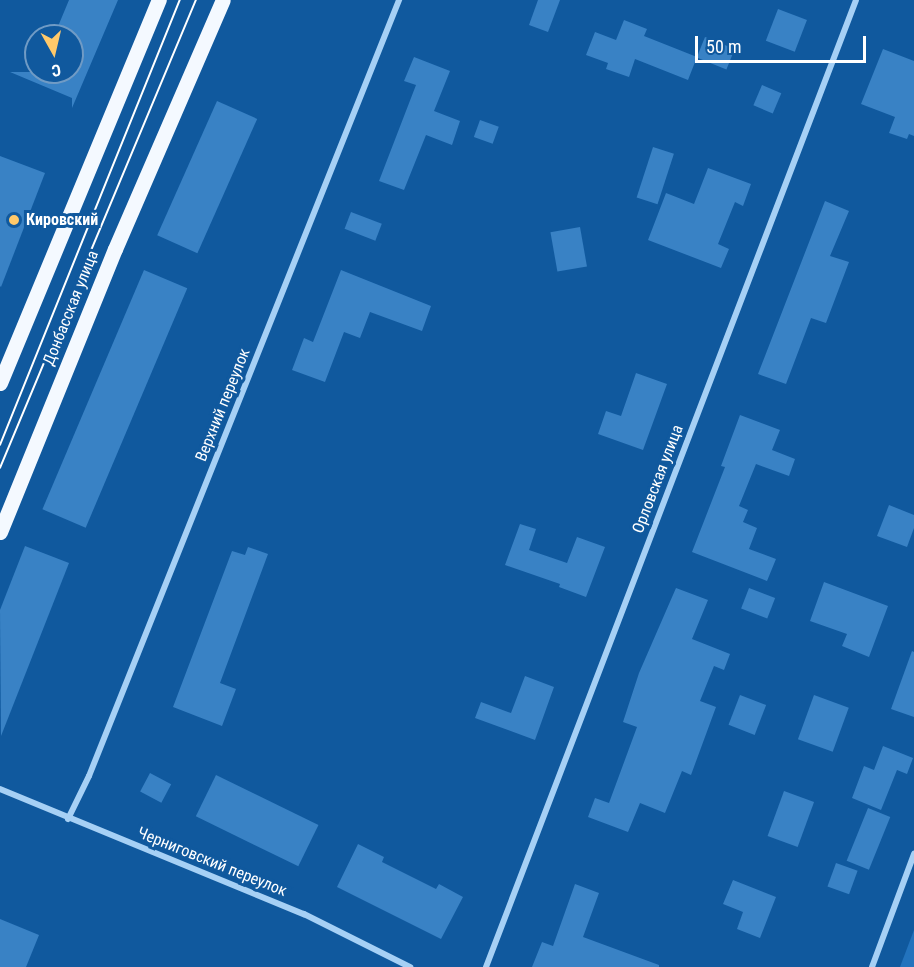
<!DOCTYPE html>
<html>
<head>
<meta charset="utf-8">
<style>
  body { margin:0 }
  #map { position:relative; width:914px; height:967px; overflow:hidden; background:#10599e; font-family:"Roboto Condensed",sans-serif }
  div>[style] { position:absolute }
  .green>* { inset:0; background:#2373bd }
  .building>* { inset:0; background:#3982c5; transform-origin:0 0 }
  .street>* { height:6px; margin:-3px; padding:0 3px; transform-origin:3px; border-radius:3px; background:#a6d0f5 }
  .primary>* { height:15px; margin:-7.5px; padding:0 7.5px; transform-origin:7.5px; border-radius:7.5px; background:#f4f9ff }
  .tram>* { height:1.5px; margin:-0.75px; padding:0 0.75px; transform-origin:0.75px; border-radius:0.75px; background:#fff }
  .dots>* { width:16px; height:16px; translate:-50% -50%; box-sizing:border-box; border:3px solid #10599e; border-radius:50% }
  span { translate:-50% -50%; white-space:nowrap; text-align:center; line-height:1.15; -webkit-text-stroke:6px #10599e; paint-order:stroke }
  .poi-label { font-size:16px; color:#fff; font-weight:700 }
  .left { translate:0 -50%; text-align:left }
  .street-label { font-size:16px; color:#fff }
  .north { position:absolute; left:24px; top:24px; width:60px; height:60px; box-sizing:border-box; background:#10599e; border:2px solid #709bc5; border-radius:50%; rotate:172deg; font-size:16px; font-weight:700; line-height:24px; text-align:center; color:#fff }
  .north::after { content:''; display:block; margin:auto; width:21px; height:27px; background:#ffc96a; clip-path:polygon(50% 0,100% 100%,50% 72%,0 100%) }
  .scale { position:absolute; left:695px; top:36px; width:171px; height:27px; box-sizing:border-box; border:3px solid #fff; border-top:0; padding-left:8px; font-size:18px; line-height:21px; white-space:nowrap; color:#fff; -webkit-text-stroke:4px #10599e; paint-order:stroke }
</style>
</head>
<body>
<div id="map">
  <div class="green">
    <div style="clip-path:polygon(914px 930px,914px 967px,900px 967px)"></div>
  </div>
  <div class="building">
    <div style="clip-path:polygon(69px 0,118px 0,72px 108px,72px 98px,10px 72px,72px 72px,72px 36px,54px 36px)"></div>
    <div style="clip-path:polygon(538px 0,560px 0,548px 32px,529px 25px)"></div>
    <div style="left:778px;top:9px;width:31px;height:34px;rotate:21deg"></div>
    <div style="clip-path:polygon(624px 20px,647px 29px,644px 36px,697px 57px,688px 80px,635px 59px,629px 77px,606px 69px,608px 63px,586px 55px,595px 32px,616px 40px)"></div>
    <div style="left:705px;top:37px;width:32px;height:22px;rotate:22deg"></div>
    <div style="clip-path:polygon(883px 49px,914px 61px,914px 136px,909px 134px,907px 139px,889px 133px,895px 117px,861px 104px)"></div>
    <div style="clip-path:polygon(414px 57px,450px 71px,434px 111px,460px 121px,452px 145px,426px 135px,404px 190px,379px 181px,416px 85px,404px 81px)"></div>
    <div style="left:762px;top:85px;width:21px;height:22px;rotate:23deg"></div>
    <div style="left:217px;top:101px;width:44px;height:147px;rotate:24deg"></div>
    <div style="left:480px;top:120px;width:20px;height:18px;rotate:20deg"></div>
    <div style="left:653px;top:147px;width:22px;height:53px;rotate:18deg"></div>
    <div style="clip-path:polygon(0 156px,45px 173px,1px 287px,0 286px)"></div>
    <div style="clip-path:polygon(708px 168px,751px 184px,743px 206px,735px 202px,718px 244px,729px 249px,721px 268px,648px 240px,666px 193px,694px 204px)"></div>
    <div style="clip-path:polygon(825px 201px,849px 211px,830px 256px,849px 262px,826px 323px,811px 318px,786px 384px,758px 374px)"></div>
    <div style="left:351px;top:212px;width:33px;height:18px;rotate:21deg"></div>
    <div style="left:580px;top:227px;width:40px;height:30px;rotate:80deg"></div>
    <div style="left:144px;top:270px;width:47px;height:260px;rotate:23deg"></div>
    <div style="clip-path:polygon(341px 270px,431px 306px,422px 331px,370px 312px,360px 338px,344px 332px,325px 382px,292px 370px,304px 338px,313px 342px)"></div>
    <div style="clip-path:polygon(636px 373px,667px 384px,643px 450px,598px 434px,606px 411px,621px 416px)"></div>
    <div style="clip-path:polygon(740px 415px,780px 430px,772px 450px,795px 459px,789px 476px,756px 464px,739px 506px,748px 510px,743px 522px,757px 528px,749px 549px,776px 559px,767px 581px,692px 552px,725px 467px,721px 466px)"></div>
    <div style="clip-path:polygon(889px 505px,914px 515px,914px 528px,907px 547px,877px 536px)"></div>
    <div style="clip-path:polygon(520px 524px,536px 529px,529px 550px,567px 563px,577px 537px,605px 547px,586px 597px,559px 587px,560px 584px,505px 565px)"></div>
    <div style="clip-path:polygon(25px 546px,69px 563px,1px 736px,0 610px)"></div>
    <div style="clip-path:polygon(248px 547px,268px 554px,220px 683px,236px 689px,222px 726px,173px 707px,232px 551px,245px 555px)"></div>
    <div style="clip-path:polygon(824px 582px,888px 606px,869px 657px,842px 646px,847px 634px,810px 621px)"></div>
    <div style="clip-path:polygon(676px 588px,708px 600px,692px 639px,730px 654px,724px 670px,714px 666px,700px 701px,716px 707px,691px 775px,682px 771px,665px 813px,640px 803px,628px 832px,588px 817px,595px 798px,609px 803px,637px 727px,623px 722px,639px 673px)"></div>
    <div style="left:749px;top:588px;width:28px;height:22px;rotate:21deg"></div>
    <div style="clip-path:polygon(912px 651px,914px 652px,914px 717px,891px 709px)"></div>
    <div style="clip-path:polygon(525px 676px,554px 687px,535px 740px,475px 718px,481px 702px,511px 713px)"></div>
    <div style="left:740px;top:695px;width:28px;height:32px;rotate:21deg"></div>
    <div style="left:814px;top:695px;width:37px;height:47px;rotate:20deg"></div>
    <div style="clip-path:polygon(883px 746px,913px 758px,907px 774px,897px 770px,881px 810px,852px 798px,864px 766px,874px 770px)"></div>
    <div style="left:150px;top:773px;width:24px;height:21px;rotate:28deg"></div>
    <div style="left:216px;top:775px;width:114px;height:46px;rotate:26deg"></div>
    <div style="left:784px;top:791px;width:32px;height:48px;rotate:20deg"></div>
    <div style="left:868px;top:808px;width:24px;height:57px;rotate:22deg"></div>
    <div style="clip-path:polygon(358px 844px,384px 857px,382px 862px,436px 889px,439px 884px,463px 897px,441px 939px,337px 887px)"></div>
    <div style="left:836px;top:863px;width:23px;height:25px;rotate:20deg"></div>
    <div style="clip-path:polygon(733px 880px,776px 897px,760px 938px,737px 929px,743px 912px,723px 904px)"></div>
    <div style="clip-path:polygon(575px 884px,599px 893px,583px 937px,659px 965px,659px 967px,532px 967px,542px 942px,553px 946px)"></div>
    <div style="clip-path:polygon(0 919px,39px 935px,26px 967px,0 967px)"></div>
  </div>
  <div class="street">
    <div style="left:0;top:789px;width:329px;rotate:22.4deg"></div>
    <div style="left:304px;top:914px;width:119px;rotate:26.6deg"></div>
    <div style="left:68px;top:819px;width:48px;rotate:-64deg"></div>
    <div style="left:89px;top:776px;width:836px;rotate:-68.22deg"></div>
    <div style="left:486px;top:967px;width:1035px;rotate:-69.06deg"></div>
    <div style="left:872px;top:967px;width:121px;rotate:-69.6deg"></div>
  </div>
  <div class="primary">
    <div style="left:0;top:383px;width:415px;rotate:-67.5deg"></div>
    <div style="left:0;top:532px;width:305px;rotate:-67.9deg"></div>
    <div style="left:115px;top:249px;width:271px;rotate:-66.6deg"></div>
  </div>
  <div class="tram">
    <div style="left:0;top:445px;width:480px;rotate:-68deg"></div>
    <div style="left:0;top:468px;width:507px;rotate:-67.28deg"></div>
  </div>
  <div class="dots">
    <div style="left:14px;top:220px;background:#ffc96a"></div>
  </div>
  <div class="poi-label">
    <span class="left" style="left:26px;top:220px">Кировский</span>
  </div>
  <div class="street-label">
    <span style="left:71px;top:308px;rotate:-68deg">Донбасская улица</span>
    <span style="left:223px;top:405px;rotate:-68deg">Верхний переулок</span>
    <span style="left:658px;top:479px;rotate:-69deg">Орловская улица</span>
    <span style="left:212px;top:862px;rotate:22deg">Черниговский переулок</span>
  </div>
  <div class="north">С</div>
  <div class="scale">50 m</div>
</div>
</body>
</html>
